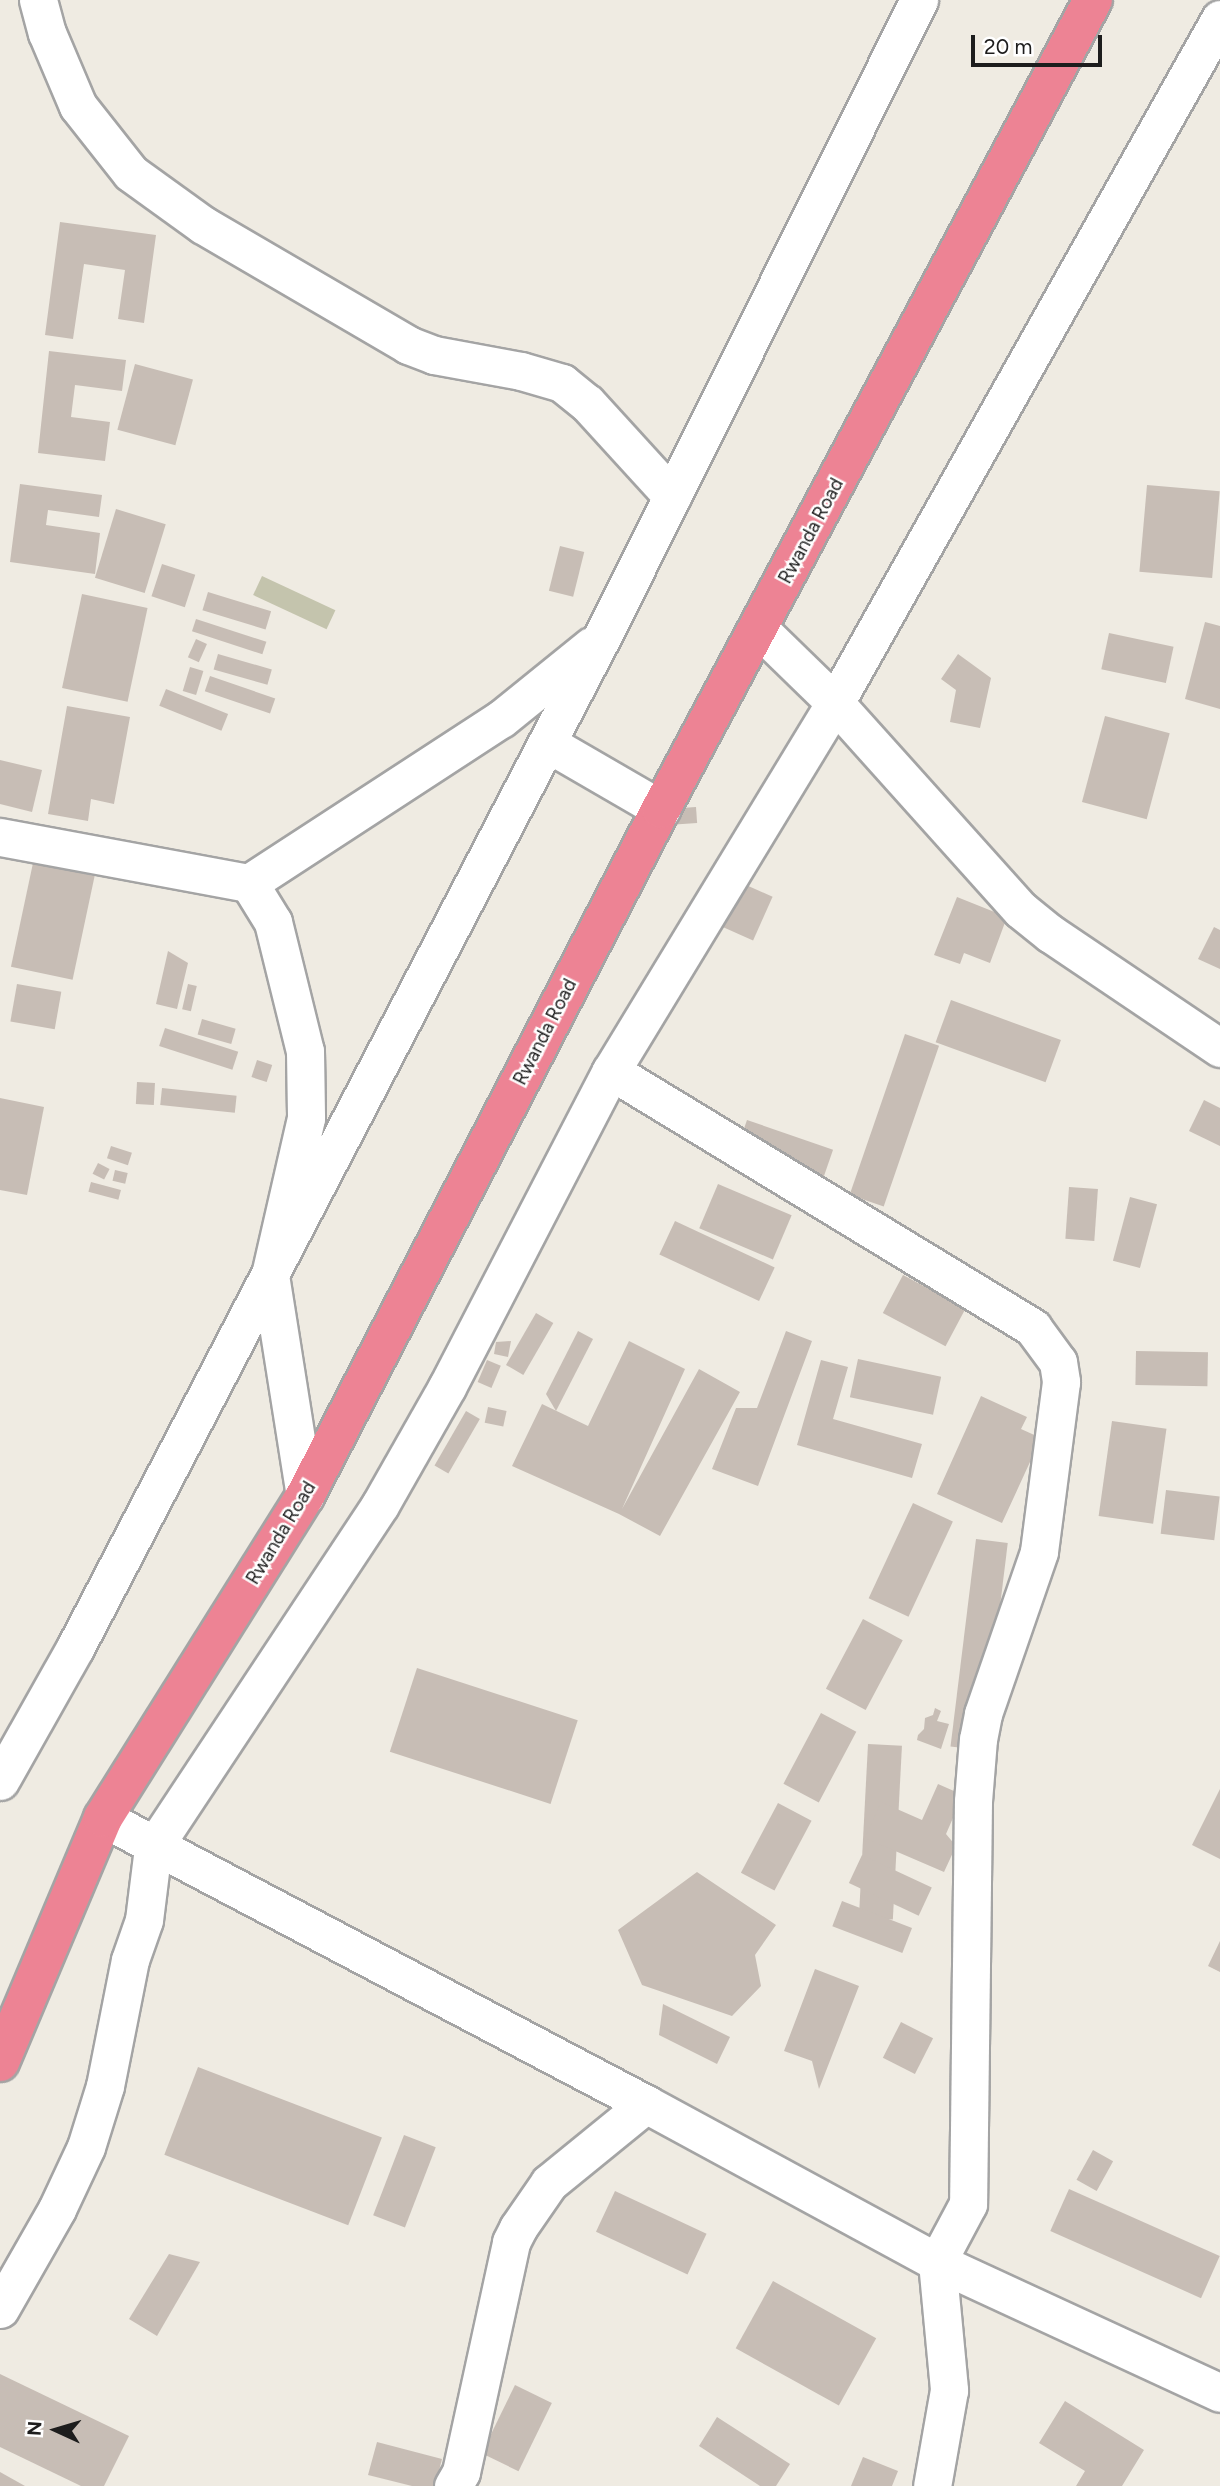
<!DOCTYPE html>
<html>
<head>
<meta charset="utf-8">
<style>
  body { margin:0 }
  #map { position:relative; width:1220px; height:2486px; overflow:hidden; background:#efebe2; font-family:Figtree,sans-serif }
  div>[style] { position:absolute }
  .construction>* { inset:0; background:#c4c4ad; transform-origin:0 0 }
  .building>* { inset:0; background:#c7bdb5; transform-origin:0 0 }
  .roads { filter:drop-shadow(2px 0 #a4a4a4) drop-shadow(-2px 0 #a4a4a4) drop-shadow(0 2px #a4a4a4) drop-shadow(0 -2px #a4a4a4) }
  .street>* { height:37px; margin:-18.5px; padding:0 18.5px; transform-origin:18.5px; border-radius:18.5px; background:#fff }
  .highway>* { height:38px; margin:-19px; padding:0 19px; transform-origin:19px; border-radius:19px; background:#ed8394 }
  span { translate:-50% -50%; white-space:nowrap; text-align:center; line-height:1.15; -webkit-text-stroke:5px #fff; paint-order:stroke }
  .street-label { font-size:19px; color:#1d1d1d }
  .north { position:absolute; left:21px; top:2395px; width:70px; height:70px; -webkit-text-stroke:5px #fff; paint-order:stroke; rotate:274deg; font-size:19px; font-weight:700; line-height:28px; text-align:center; color:#1d1d1d }
  .north::after { content:''; display:block; margin:auto; width:24px; height:32px; background:#1d1d1d; clip-path:polygon(50% 0,100% 100%,50% 72%,0 100%) }
  .scale { position:absolute; left:971px; top:35px; width:131px; height:32px; box-sizing:border-box; border:4px solid #1d1d1d; border-top:0; padding-left:9px; font-size:21px; line-height:24px; white-space:nowrap; color:#1d1d1d; -webkit-text-stroke:5px #fff; paint-order:stroke }
</style>
</head>
<body>
<div id="map">
  <div class="construction">
    <div style="left:262px;top:576px;width:81px;height:21px;rotate:25deg"></div>
  </div>
  <div class="building">
    <div style="clip-path:polygon(60px 222px,156px 235px,144px 323px,118px 319px,125px 270px,84px 264px,73px 339px,45px 335px)"></div>
    <div style="clip-path:polygon(49px 351px,126px 360px,122px 391px,75px 385px,71px 417px,110px 422px,105px 461px,38px 453px)"></div>
    <div style="left:135px;top:364px;width:60px;height:68px;rotate:15deg"></div>
    <div style="clip-path:polygon(20px 484px,102px 495px,99px 517px,48px 510px,46px 525px,100px 533px,95px 574px,10px 562px)"></div>
    <div style="left:1147px;top:485px;width:73px;height:87px;rotate:5deg"></div>
    <div style="left:116px;top:509px;width:52px;height:72px;rotate:17deg"></div>
    <div style="left:560px;top:546px;width:25px;height:46px;rotate:14deg"></div>
    <div style="left:162px;top:564px;width:35px;height:34px;rotate:18deg"></div>
    <div style="left:208px;top:592px;width:66px;height:19px;rotate:17deg"></div>
    <div style="left:82px;top:594px;width:67px;height:96px;rotate:12deg"></div>
    <div style="left:196px;top:619px;width:74px;height:13px;rotate:18deg"></div>
    <div style="clip-path:polygon(1205px 622px,1220px 626px,1220px 709px,1185px 699px)"></div>
    <div style="left:1109px;top:633px;width:66px;height:37px;rotate:12deg"></div>
    <div style="left:196px;top:639px;width:12px;height:20px;rotate:24deg"></div>
    <div style="left:218px;top:654px;width:56px;height:16px;rotate:16deg"></div>
    <div style="clip-path:polygon(958px 654px,991px 678px,980px 728px,950px 722px,956px 690px,941px 679px)"></div>
    <div style="left:190px;top:667px;width:14px;height:25px;rotate:17deg"></div>
    <div style="left:210px;top:676px;width:69px;height:16px;rotate:19deg"></div>
    <div style="left:166px;top:689px;width:67px;height:18px;rotate:22deg"></div>
    <div style="clip-path:polygon(67px 706px,130px 717px,114px 804px,91px 799px,88px 821px,48px 814px)"></div>
    <div style="left:1105px;top:716px;width:67px;height:89px;rotate:15deg"></div>
    <div style="clip-path:polygon(0 760px,42px 770px,32px 812px,0 804px)"></div>
    <div style="left:696px;top:807px;width:16px;height:22px;rotate:86deg"></div>
    <div style="left:33px;top:863px;width:63px;height:106px;rotate:12deg"></div>
    <div style="left:726px;top:876px;width:51px;height:48px;rotate:24deg"></div>
    <div style="clip-path:polygon(957px 897px,1007px 917px,990px 963px,964px 953px,960px 964px,934px 955px)"></div>
    <div style="clip-path:polygon(1214px 927px,1220px 930px,1220px 969px,1198px 959px)"></div>
    <div style="clip-path:polygon(168px 951px,188px 963px,177px 1009px,156px 1004px)"></div>
    <div style="left:17px;top:984px;width:45px;height:38px;rotate:10deg"></div>
    <div style="left:188px;top:984px;width:9px;height:26px;rotate:13deg"></div>
    <div style="left:951px;top:1000px;width:117px;height:45px;rotate:20deg"></div>
    <div style="left:202px;top:1019px;width:35px;height:16px;rotate:16deg"></div>
    <div style="left:165px;top:1028px;width:77px;height:19px;rotate:18deg"></div>
    <div style="left:905px;top:1034px;width:36px;height:170px;rotate:19deg"></div>
    <div style="left:257px;top:1060px;width:16px;height:18px;rotate:18deg"></div>
    <div style="left:137px;top:1082px;width:18px;height:22px;rotate:3deg"></div>
    <div style="left:162px;top:1088px;width:75px;height:17px;rotate:6deg"></div>
    <div style="clip-path:polygon(0 1098px,44px 1107px,27px 1195px,0 1190px)"></div>
    <div style="clip-path:polygon(1204px 1100px,1220px 1108px,1220px 1146px,1189px 1131px)"></div>
    <div style="left:747px;top:1120px;width:91px;height:31px;rotate:19deg"></div>
    <div style="left:111px;top:1146px;width:22px;height:13px;rotate:18deg"></div>
    <div style="left:98px;top:1163px;width:13px;height:12px;rotate:27deg"></div>
    <div style="left:115px;top:1170px;width:13px;height:11px;rotate:13deg"></div>
    <div style="left:91px;top:1182px;width:31px;height:10px;rotate:15deg"></div>
    <div style="left:718px;top:1184px;width:80px;height:48px;rotate:23deg"></div>
    <div style="left:1069px;top:1187px;width:29px;height:52px;rotate:4deg"></div>
    <div style="left:1130px;top:1197px;width:28px;height:66px;rotate:15deg"></div>
    <div style="left:675px;top:1221px;width:110px;height:37px;rotate:25deg"></div>
    <div style="left:903px;top:1275px;width:71px;height:43px;rotate:28deg"></div>
    <div style="left:536px;top:1313px;width:20px;height:60px;rotate:30deg"></div>
    <div style="clip-path:polygon(578px 1331px,593px 1339px,556px 1411px,546px 1394px)"></div>
    <div style="clip-path:polygon(786px 1331px,812px 1341px,758px 1486px,712px 1469px,736px 1408px,757px 1408px)"></div>
    <div style="clip-path:polygon(511px 1341px,508px 1357px,494px 1354px,496px 1342px)"></div>
    <div style="clip-path:polygon(629px 1341px,685px 1369px,622px 1509px,699px 1369px,740px 1392px,660px 1536px,619px 1514px,512px 1466px,542px 1404px,588px 1426px)"></div>
    <div style="left:1136px;top:1351px;width:72px;height:34px;rotate:1deg"></div>
    <div style="left:858px;top:1359px;width:85px;height:39px;rotate:12deg"></div>
    <div style="left:487px;top:1360px;width:15px;height:24px;rotate:23deg"></div>
    <div style="clip-path:polygon(821px 1360px,848px 1367px,833px 1419px,922px 1444px,912px 1478px,797px 1445px)"></div>
    <div style="clip-path:polygon(981px 1396px,1027px 1417px,1021px 1429px,1041px 1438px,1002px 1523px,937px 1494px)"></div>
    <div style="left:488px;top:1407px;width:19px;height:16px;rotate:12deg"></div>
    <div style="left:466px;top:1411px;width:16px;height:63px;rotate:30deg"></div>
    <div style="left:1112px;top:1421px;width:55px;height:96px;rotate:8deg"></div>
    <div style="left:1166px;top:1490px;width:54px;height:44px;rotate:7deg"></div>
    <div style="left:913px;top:1503px;width:44px;height:105px;rotate:25deg"></div>
    <div style="left:976px;top:1539px;width:32px;height:209px;rotate:7deg"></div>
    <div style="left:863px;top:1619px;width:45px;height:79px;rotate:28deg"></div>
    <div style="left:417px;top:1668px;width:169px;height:88px;rotate:18deg"></div>
    <div style="clip-path:polygon(935px 1708px,941px 1711px,937px 1721px,949px 1724px,941px 1749px,917px 1740px,918px 1735px,924px 1729px,925px 1718px,933px 1715px)"></div>
    <div style="left:821px;top:1713px;width:40px;height:80px;rotate:28deg"></div>
    <div style="left:868px;top:1744px;width:34px;height:174px;rotate:3deg"></div>
    <div style="clip-path:polygon(938px 1784px,963px 1795px,946px 1834px,956px 1846px,944px 1872px,865px 1838px,881px 1802px,922px 1820px)"></div>
    <div style="clip-path:polygon(1220px 1789px,1220px 1859px,1192px 1845px)"></div>
    <div style="left:778px;top:1803px;width:38px;height:79px;rotate:28deg"></div>
    <div style="left:862px;top:1855px;width:77px;height:31px;rotate:25deg"></div>
    <div style="clip-path:polygon(697px 1872px,776px 1925px,755px 1955px,761px 1986px,732px 2016px,642px 1985px,618px 1930px)"></div>
    <div style="left:842px;top:1901px;width:75px;height:27px;rotate:21deg"></div>
    <div style="clip-path:polygon(1220px 1941px,1220px 1972px,1208px 1966px)"></div>
    <div style="clip-path:polygon(815px 1969px,859px 1986px,819px 2089px,812px 2061px,784px 2051px)"></div>
    <div style="clip-path:polygon(663px 2004px,730px 2037px,717px 2064px,659px 2035px)"></div>
    <div style="left:901px;top:2022px;width:36px;height:40px;rotate:27deg"></div>
    <div style="left:198px;top:2067px;width:197px;height:94px;rotate:21deg"></div>
    <div style="left:404px;top:2135px;width:34px;height:86px;rotate:21deg"></div>
    <div style="left:1093px;top:2150px;width:23px;height:34px;rotate:29deg"></div>
    <div style="left:1069px;top:2189px;width:165px;height:46px;rotate:24deg"></div>
    <div style="left:615px;top:2191px;width:101px;height:45px;rotate:25deg"></div>
    <div style="clip-path:polygon(169px 2254px,200px 2262px,157px 2336px,129px 2319px)"></div>
    <div style="left:773px;top:2281px;width:118px;height:77px;rotate:29deg"></div>
    <div style="clip-path:polygon(0 2374px,129px 2436px,104px 2486px,81px 2486px,0 2447px)"></div>
    <div style="left:515px;top:2385px;width:41px;height:76px;rotate:26deg"></div>
    <div style="clip-path:polygon(1065px 2401px,1144px 2450px,1122px 2486px,1076px 2486px,1085px 2471px,1039px 2443px)"></div>
    <div style="clip-path:polygon(717px 2417px,790px 2464px,776px 2486px,760px 2486px,699px 2446px)"></div>
    <div style="clip-path:polygon(377px 2442px,442px 2459px,435px 2486px,412px 2486px,368px 2475px)"></div>
    <div style="clip-path:polygon(863px 2457px,898px 2471px,892px 2486px,851px 2486px)"></div>
    <div style="clip-path:polygon(0 2472px,25px 2486px,0 2486px)"></div>
  </div>
  <div class="roads">
    <div class="street">
      <div style="left:38px;top:0;width:34px;rotate:75deg"></div>
      <div style="left:47px;top:33px;width:79px;rotate:67deg"></div>
      <div style="left:78px;top:106px;width:85px;rotate:51.7deg"></div>
      <div style="left:131px;top:173px;width:89px;rotate:35.8deg"></div>
      <div style="left:203px;top:225px;width:238px;rotate:30.3deg"></div>
      <div style="left:408px;top:345px;width:28px;rotate:21deg"></div>
      <div style="left:434px;top:355px;width:88px;rotate:10.4deg"></div>
      <div style="left:521px;top:371px;width:43px;rotate:16.3deg"></div>
      <div style="left:562px;top:383px;width:32px;rotate:39deg"></div>
      <div style="left:587px;top:403px;width:126px;rotate:47.6deg"></div>
      <div style="left:759px;top:629px;width:106px;rotate:44.2deg"></div>
      <div style="left:835px;top:703px;width:278px;rotate:48.1deg"></div>
      <div style="left:1021px;top:910px;width:38px;rotate:39deg"></div>
      <div style="left:1051px;top:934px;width:204px;rotate:34deg"></div>
      <div style="left:547px;top:743px;width:132px;rotate:30.1deg"></div>
      <div style="left:0;top:837px;width:253px;rotate:10.5deg"></div>
      <div style="left:249px;top:883px;width:301px;rotate:-33.1deg"></div>
      <div style="left:501px;top:719px;width:116px;rotate:-39deg"></div>
      <div style="left:249px;top:883px;width:46px;rotate:58.4deg"></div>
      <div style="left:273px;top:922px;width:133px;rotate:76.1deg"></div>
      <div style="left:305px;top:1051px;width:67px;rotate:89.1deg"></div>
      <div style="left:306px;top:1118px;width:161px;rotate:102.9deg"></div>
      <div style="left:270px;top:1275px;width:224px;rotate:81deg"></div>
      <div style="left:611px;top:1071px;width:494px;rotate:31.3deg"></div>
      <div style="left:1033px;top:1328px;width:42px;rotate:53.7deg"></div>
      <div style="left:1058px;top:1362px;width:20px;rotate:81deg"></div>
      <div style="left:1061px;top:1382px;width:171px;rotate:97.4deg"></div>
      <div style="left:1039px;top:1552px;width:171px;rotate:109.1deg"></div>
      <div style="left:983px;top:1714px;width:25px;rotate:101deg"></div>
      <div style="left:978px;top:1739px;width:62px;rotate:94.6deg"></div>
      <div style="left:973px;top:1801px;width:403px;rotate:90.7deg"></div>
      <div style="left:968px;top:2204px;width:66px;rotate:118.1deg"></div>
      <div style="left:937px;top:2262px;width:129px;rotate:84.6deg"></div>
      <div style="left:949px;top:2390px;width:97px;rotate:100deg"></div>
      <div style="left:0;top:1781px;width:153px;rotate:-60.6deg"></div>
      <div style="left:75px;top:1648px;width:1140px;rotate:-62.47deg"></div>
      <div style="left:602px;top:637px;width:712px;rotate:-63.54deg"></div>
      <div style="left:103px;top:1818px;width:614px;rotate:27.78deg"></div>
      <div style="left:646px;top:2104px;width:331px;rotate:28.5deg"></div>
      <div style="left:937px;top:2262px;width:312px;rotate:24.8deg"></div>
      <div style="left:0;top:2309px;width:115px;rotate:-60.3deg"></div>
      <div style="left:57px;top:2209px;width:68px;rotate:-64.9deg"></div>
      <div style="left:86px;top:2147px;width:64px;rotate:-72.7deg"></div>
      <div style="left:105px;top:2086px;width:128px;rotate:-78.8deg"></div>
      <div style="left:130px;top:1960px;width:42px;rotate:-70.7deg"></div>
      <div style="left:144px;top:1920px;width:73px;rotate:-82.9deg"></div>
      <div style="left:153px;top:1848px;width:411px;rotate:-56.5deg"></div>
      <div style="left:380px;top:1505px;width:136px;rotate:-60.4deg"></div>
      <div style="left:447px;top:1387px;width:356px;rotate:-62.6deg"></div>
      <div style="left:611px;top:1071px;width:431px;rotate:-58.7deg"></div>
      <div style="left:835px;top:703px;width:785px;rotate:-60.63deg"></div>
      <div style="left:453px;top:2486px;width:16px;rotate:-60deg"></div>
      <div style="left:461px;top:2472px;width:235px;rotate:-77.7deg"></div>
      <div style="left:511px;top:2242px;width:16px;rotate:-63deg"></div>
      <div style="left:518px;top:2228px;width:55px;rotate:-55.4deg"></div>
      <div style="left:549px;top:2183px;width:125px;rotate:-39.2deg"></div>
    </div>
    <div class="highway">
      <div style="left:0;top:2062px;width:265px;rotate:-67.1deg"></div>
      <div style="left:103px;top:1818px;width:380px;rotate:-57.9deg"></div>
      <div style="left:305px;top:1496px;width:774px;rotate:-62.61deg"></div>
      <div style="left:661px;top:809px;width:917px;rotate:-61.9deg"></div>
    </div>
  </div>
  <div class="street-label">
    <span style="left:811px;top:531px;rotate:-62deg">Rwanda Road</span>
    <span style="left:545px;top:1032px;rotate:-63deg">Rwanda Road</span>
    <span style="left:281px;top:1533px;rotate:-59deg">Rwanda Road</span>
  </div>
  <div class="north">N</div>
  <div class="scale">20 m</div>
</div>
</body>
</html>
